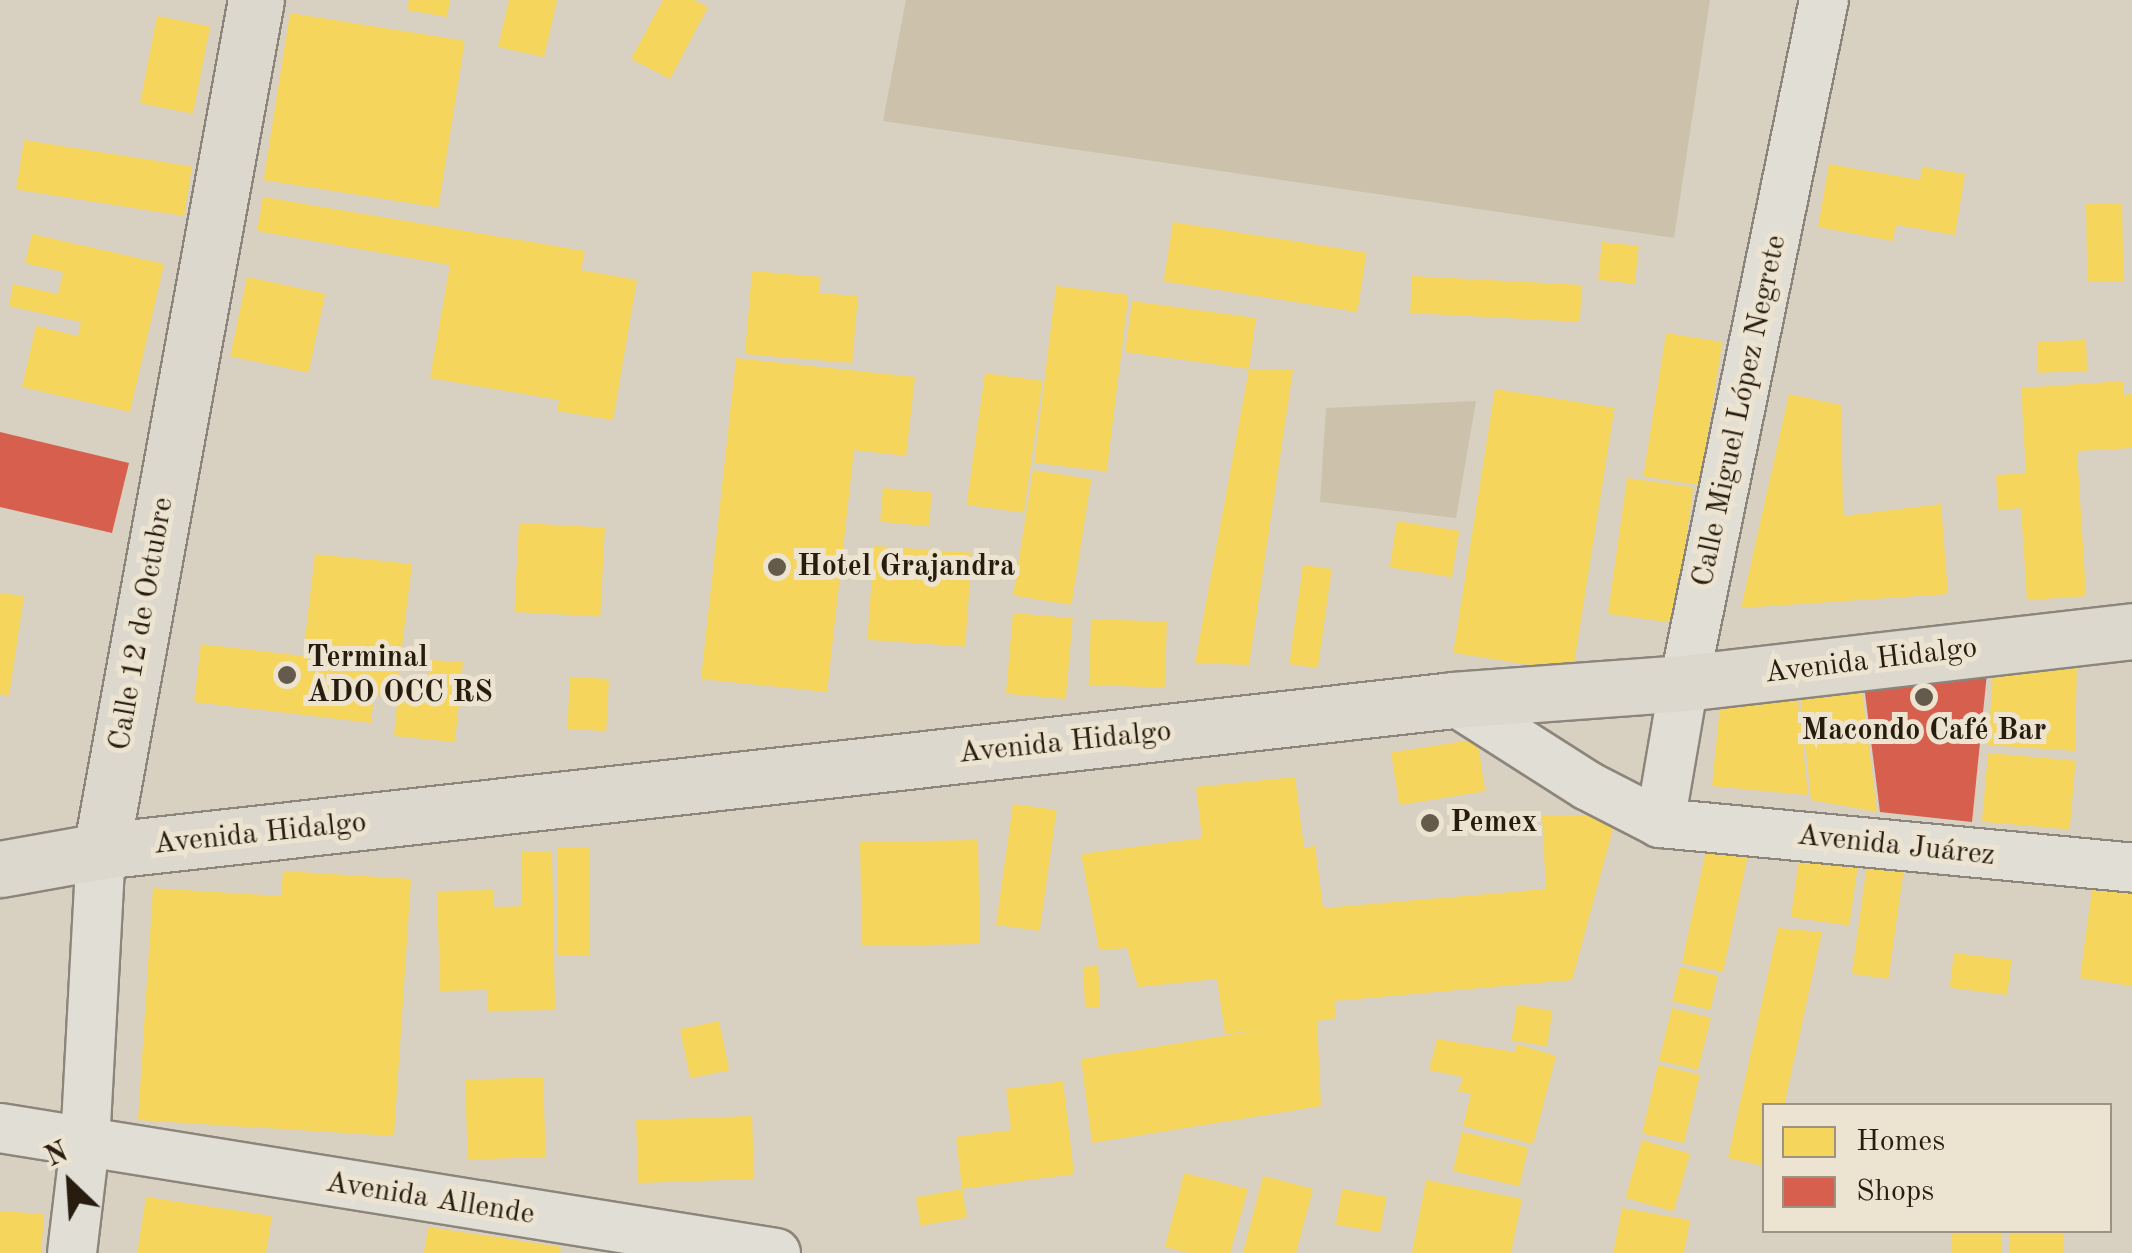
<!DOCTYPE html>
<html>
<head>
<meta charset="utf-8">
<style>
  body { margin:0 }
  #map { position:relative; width:2132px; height:1253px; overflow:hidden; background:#d8d0c0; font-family:"Old Standard TT",serif }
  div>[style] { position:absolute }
  .green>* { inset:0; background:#ccc1ab }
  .homes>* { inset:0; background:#f6d55c; transform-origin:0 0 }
  .shops>* { inset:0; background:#d6604d }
  .roads { filter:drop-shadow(2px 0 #8b857b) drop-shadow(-2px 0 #8b857b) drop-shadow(0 2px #8b857b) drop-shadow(0 -2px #8b857b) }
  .minor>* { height:48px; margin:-24px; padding:0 24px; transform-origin:24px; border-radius:24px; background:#e1ded5 }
  .major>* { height:55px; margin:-27.5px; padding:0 27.5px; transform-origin:27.5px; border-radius:27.5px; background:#dcd8ce }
  .dots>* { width:28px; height:28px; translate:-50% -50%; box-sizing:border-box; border:5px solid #ece3d0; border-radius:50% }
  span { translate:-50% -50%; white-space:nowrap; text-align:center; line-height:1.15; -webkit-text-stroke:10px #ece3d0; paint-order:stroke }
  .street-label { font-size:30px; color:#271c0e }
  .poi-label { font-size:30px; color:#271c0e; font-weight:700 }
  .left { translate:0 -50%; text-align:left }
  .legend { position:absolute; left:1762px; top:1103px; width:350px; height:130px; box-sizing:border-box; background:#ece3d0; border:2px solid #9d9382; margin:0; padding:12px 18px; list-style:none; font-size:30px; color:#271c0e }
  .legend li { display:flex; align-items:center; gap:20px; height:50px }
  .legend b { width:50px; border:2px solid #9d9382 }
  .north { position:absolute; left:20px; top:1133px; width:100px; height:100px; -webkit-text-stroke:8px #ece3d0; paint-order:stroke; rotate:335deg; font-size:28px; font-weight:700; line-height:40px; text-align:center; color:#271c0e }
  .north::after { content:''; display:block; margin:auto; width:35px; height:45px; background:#271c0e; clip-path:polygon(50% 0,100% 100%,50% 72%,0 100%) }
</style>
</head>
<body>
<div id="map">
  <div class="green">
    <div style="clip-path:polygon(906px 0,1710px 0,1674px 238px,883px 121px)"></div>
    <div style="clip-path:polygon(1476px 401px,1456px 518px,1320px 502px,1326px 408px)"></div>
  </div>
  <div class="homes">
    <div style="clip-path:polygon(409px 0,450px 0,447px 17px,407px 10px)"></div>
    <div style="clip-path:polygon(509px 0,557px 0,544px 57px,498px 47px)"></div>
    <div style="clip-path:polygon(663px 0,694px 0,708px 7px,670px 79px,631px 59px)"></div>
    <div style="left:290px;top:13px;width:177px;height:169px;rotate:9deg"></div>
    <div style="left:157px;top:16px;width:54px;height:89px;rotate:11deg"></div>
    <div style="left:24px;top:140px;width:170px;height:50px;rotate:9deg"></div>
    <div style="clip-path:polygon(1829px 164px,1920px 180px,1922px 167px,1965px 174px,1955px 235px,1896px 225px,1893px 241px,1818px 227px)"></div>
    <div style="clip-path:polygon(263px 197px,585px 251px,581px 270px,637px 280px,613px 420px,557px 411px,559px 400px,430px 378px,450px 265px,257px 231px)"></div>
    <div style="left:2122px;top:203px;width:78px;height:36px;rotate:89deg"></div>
    <div style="left:1173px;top:222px;width:196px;height:60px;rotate:9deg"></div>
    <div style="clip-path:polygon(32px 234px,164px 264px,130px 412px,22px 387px,36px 326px,78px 336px,81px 322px,9px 306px,13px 284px,58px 294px,63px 272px,25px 263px)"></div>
    <div style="left:1602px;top:242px;width:37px;height:38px;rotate:6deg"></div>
    <div style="clip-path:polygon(752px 271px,821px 277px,819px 293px,858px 296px,852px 363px,745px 354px)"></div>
    <div style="left:1412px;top:276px;width:170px;height:37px;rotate:3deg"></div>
    <div style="left:247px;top:277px;width:80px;height:81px;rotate:12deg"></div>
    <div style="left:1056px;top:286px;width:73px;height:178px;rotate:7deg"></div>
    <div style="clip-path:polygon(1132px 301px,1256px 318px,1249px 369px,1293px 370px,1249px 665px,1195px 663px,1249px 369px,1125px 352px)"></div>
    <div style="left:1666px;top:333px;width:57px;height:145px;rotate:9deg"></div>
    <div style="left:2086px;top:340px;width:31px;height:49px;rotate:88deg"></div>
    <div style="clip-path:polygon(736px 358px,915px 377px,906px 456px,854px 450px,827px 692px,701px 679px)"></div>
    <div style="left:985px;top:373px;width:58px;height:133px;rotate:8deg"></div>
    <div style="clip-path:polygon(2124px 381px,2124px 395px,2132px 394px,2132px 448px,2077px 451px,2086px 596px,2027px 600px,2021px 508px,1998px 510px,1996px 475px,2026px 473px,2021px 388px)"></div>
    <div style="left:1495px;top:389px;width:121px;height:267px;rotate:9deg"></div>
    <div style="clip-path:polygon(1789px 394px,1841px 405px,1843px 516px,1941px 504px,1948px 594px,1741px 608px)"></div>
    <div style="left:1033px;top:470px;width:59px;height:127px;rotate:9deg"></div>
    <div style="left:1627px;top:478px;width:67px;height:137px;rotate:8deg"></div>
    <div style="left:883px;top:488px;width:49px;height:34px;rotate:5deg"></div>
    <div style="left:1397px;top:521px;width:63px;height:47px;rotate:9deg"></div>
    <div style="left:519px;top:523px;width:86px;height:89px;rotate:3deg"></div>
    <div style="left:874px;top:546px;width:98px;height:94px;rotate:4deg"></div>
    <div style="clip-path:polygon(315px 554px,412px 564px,396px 696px,374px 694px,371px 723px,194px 702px,201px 644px,303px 656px)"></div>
    <div style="left:1303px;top:565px;width:29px;height:100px;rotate:8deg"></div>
    <div style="clip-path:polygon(0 593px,24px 596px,9px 696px,0 694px)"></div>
    <div style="left:1013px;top:613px;width:60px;height:81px;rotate:5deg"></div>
    <div style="left:1091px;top:619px;width:76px;height:66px;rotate:2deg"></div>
    <div style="clip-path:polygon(430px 660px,463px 662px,455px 742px,394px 736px,398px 694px,426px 696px)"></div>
    <div style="clip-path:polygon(2077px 662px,2075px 751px,1988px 745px,1993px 672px)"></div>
    <div style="left:570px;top:677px;width:39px;height:52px;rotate:3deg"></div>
    <div style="clip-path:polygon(1861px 684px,1877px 812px,1811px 800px,1800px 691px)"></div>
    <div style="clip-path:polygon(1797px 691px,1808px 795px,1712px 786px,1721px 696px)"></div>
    <div style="left:1477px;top:739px;width:53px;height:87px;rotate:81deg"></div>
    <div style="left:1988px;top:753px;width:88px;height:69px;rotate:5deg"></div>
    <div style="clip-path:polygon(1295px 777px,1304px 848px,1315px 846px,1323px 908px,1546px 889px,1542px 816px,1617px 814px,1572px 980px,1334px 1001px,1336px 1018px,1317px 1021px,1321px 1106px,1092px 1143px,1081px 1059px,1260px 1030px,1225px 1034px,1217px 979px,1138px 987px,1127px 948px,1099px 950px,1081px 854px,1202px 838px,1196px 787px)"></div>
    <div style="left:1013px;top:804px;width:44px;height:122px;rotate:8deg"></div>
    <div style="left:1709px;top:836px;width:42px;height:130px;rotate:12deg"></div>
    <div style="left:978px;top:840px;width:104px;height:118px;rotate:89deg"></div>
    <div style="left:1801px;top:845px;width:59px;height:73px;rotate:8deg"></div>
    <div style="left:557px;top:848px;width:32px;height:108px"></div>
    <div style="clip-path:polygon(521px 851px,552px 851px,555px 1010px,487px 1011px,487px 990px,440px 991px,437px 891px,494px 890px,494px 907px,522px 906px)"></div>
    <div style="left:1868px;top:858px;width:37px;height:117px;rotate:8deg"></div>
    <div style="clip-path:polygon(283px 871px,411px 879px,394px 1136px,138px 1120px,153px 888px,281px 896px)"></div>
    <div style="clip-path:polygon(2092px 889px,2132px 894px,2132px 986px,2080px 978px)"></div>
    <div style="clip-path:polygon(1778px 928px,1822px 932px,1784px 1106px,1764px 1106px,1764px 1166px,1728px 1158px)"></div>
    <div style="left:1954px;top:953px;width:58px;height:35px;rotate:7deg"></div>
    <div style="left:1098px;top:966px;width:41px;height:15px;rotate:87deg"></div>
    <div style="left:1680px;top:967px;width:39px;height:35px;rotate:13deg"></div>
    <div style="left:1517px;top:1005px;width:36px;height:36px;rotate:9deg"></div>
    <div style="left:1672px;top:1008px;width:40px;height:54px;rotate:14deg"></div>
    <div style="left:719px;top:1021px;width:50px;height:40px;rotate:78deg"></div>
    <div style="clip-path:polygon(1437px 1039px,1515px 1052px,1517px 1044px,1556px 1056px,1533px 1144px,1463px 1126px,1471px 1094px,1458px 1091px,1463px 1077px,1429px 1070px)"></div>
    <div style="left:1658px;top:1065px;width:43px;height:70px;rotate:13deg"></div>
    <div style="left:543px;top:1077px;width:80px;height:78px;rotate:88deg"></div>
    <div style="clip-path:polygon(1063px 1081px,1074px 1174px,962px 1189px,956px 1137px,1011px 1130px,1006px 1089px)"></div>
    <div style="left:752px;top:1116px;width:63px;height:116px;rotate:88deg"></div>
    <div style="left:1462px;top:1132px;width:68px;height:40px;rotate:13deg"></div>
    <div style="left:1642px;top:1140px;width:50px;height:60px;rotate:16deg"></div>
    <div style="clip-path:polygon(1184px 1173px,1248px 1189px,1230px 1253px,1189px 1253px,1165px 1247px)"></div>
    <div style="clip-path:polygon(1263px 1176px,1313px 1189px,1296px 1253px,1243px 1253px)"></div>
    <div style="clip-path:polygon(1426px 1180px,1522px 1199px,1511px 1253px,1412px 1253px)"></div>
    <div style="left:962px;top:1189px;width:29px;height:47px;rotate:80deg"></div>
    <div style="left:1342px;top:1189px;width:45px;height:36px;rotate:10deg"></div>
    <div style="clip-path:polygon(146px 1197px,272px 1216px,266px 1253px,137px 1253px)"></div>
    <div style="clip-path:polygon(1622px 1208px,1690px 1220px,1684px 1253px,1613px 1253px)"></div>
    <div style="left:0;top:1211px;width:44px;height:42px;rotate:4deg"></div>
    <div style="clip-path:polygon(428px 1227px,561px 1247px,560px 1253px,424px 1253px)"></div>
    <div style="left:1951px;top:1230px;width:50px;height:23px"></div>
    <div style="left:2009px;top:1230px;width:54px;height:23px"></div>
  </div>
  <div class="shops">
    <div style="clip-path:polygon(0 432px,129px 463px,112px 533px,0 507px)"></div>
    <div style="clip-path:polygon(1987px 673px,1972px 822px,1880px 812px,1864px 685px)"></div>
  </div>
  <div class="roads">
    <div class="minor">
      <div style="left:1453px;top:700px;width:160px;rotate:32.5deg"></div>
      <div style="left:1588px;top:786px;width:81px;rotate:27.2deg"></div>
      <div style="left:1660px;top:823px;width:474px;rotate:5.4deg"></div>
      <div style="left:1660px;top:823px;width:142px;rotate:-80.3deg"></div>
      <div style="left:1684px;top:683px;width:697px;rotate:-78.42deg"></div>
      <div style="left:0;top:1128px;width:786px;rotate:9.15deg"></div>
      <div style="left:72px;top:1253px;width:110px;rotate:-83.2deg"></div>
      <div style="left:85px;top:1144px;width:293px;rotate:-86.9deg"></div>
    </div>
    <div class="major">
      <div style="left:101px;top:851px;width:865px;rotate:-79.68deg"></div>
      <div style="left:0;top:869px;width:103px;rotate:-10.1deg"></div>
      <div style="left:101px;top:851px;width:1360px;rotate:-6.37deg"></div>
      <div style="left:1453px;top:700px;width:232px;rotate:-4.2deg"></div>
      <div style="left:1684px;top:683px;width:451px;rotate:-6.6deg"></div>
    </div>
  </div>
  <div class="dots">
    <div style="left:777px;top:567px;background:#655b4c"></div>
    <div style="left:287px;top:675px;background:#655b4c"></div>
    <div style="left:1924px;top:697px;background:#655b4c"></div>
    <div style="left:1430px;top:823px;background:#655b4c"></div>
  </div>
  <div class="street-label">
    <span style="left:1740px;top:411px;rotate:-78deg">Calle Miguel López Negrete</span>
    <span style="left:142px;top:624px;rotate:-80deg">Calle 12 de Octubre</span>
    <span style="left:1871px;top:661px;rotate:-7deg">Avenida Hidalgo</span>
    <span style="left:1065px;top:743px;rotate:-6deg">Avenida Hidalgo</span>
    <span style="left:260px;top:834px;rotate:-6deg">Avenida Hidalgo</span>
    <span style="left:1896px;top:846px;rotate:6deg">Avenida Juárez</span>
    <span style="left:430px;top:1199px;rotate:9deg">Avenida Allende</span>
  </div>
  <div class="poi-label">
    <span class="left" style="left:797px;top:567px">Hotel Grajandra</span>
    <span class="left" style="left:307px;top:675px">Terminal<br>ADO OCC RS</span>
    <span style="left:1924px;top:731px">Macondo Café Bar</span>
    <span class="left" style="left:1450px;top:823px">Pemex</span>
  </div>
  <ul class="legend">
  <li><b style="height:28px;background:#f6d55c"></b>Homes</li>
  <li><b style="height:28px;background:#d6604d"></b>Shops</li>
  </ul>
  <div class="north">N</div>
</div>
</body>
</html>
